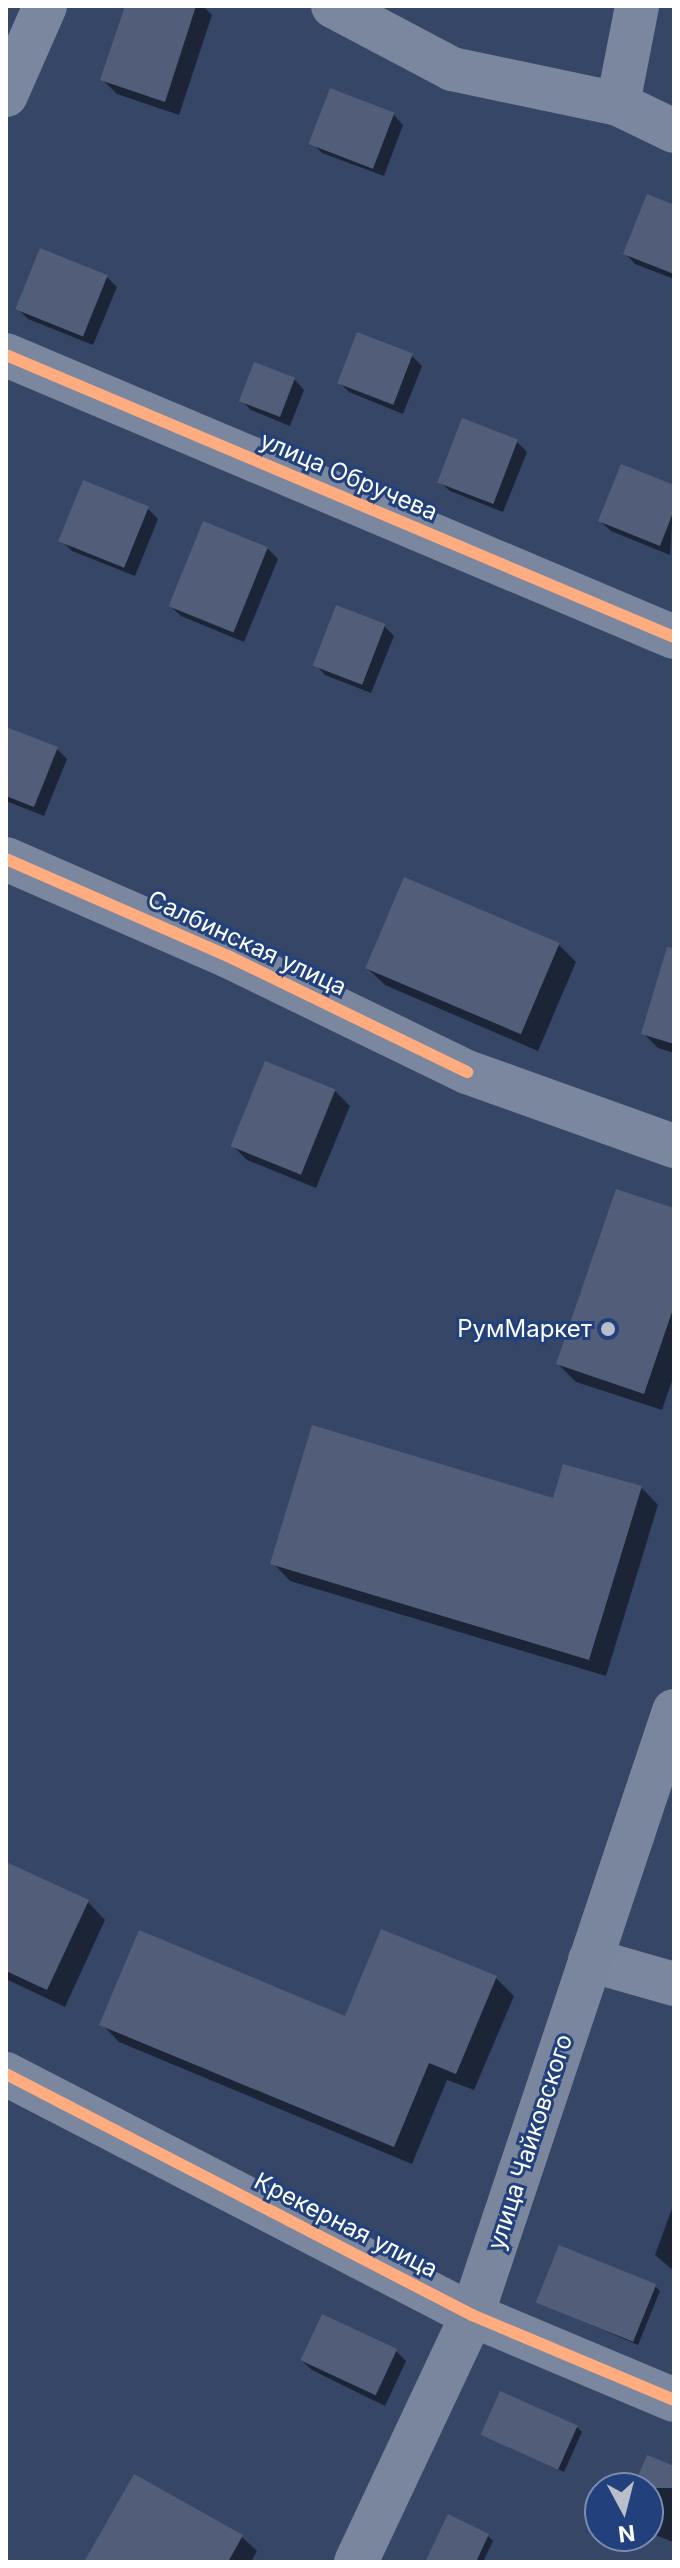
<!DOCTYPE html>
<html>
<head>
<meta charset="utf-8">
<style>
  body { margin:0 }
  #map { position:relative; width:680px; height:2568px; overflow:hidden; background:#364667; font-family:Inter,sans-serif }
  div>[style] { position:absolute }
  .shadow>* { inset:0; background:#0007 }
  .building>* { inset:0; background:#525e79; transform-origin:0 0 }
  .minor>* { height:44px; margin:-22px; padding:0 22px; transform-origin:22px; border-radius:22px; background:#7a879e }
  .major>* { height:44px; margin:-22px; padding:0 22px; transform-origin:22px; border-radius:22px; background:#7a869d }
  .cycleway>* { height:12px; margin:-6px; padding:0 6px; transform-origin:6px; border-radius:6px; background:#ffac80 }
  .dots>* { width:22px; height:22px; translate:-50% -50%; box-sizing:border-box; border:4px solid #21407c; border-radius:50% }
  span { translate:-50% -50%; white-space:nowrap; text-align:center; line-height:1.15; -webkit-text-stroke:6px #21407c; paint-order:stroke }
  .street-label { font-size:24px; color:#fff }
  .poi-label { font-size:24px; color:#fff }
  .right { translate:-100% -50%; text-align:right }
  .frame { position:absolute; inset:0; border:8px solid #fff; pointer-events:none }
  .north { position:absolute; left:584px; top:2472px; width:80px; height:80px; box-sizing:border-box; background:#21407c; border:2px solid #7a8cb0; border-radius:50%; rotate:173deg; font-size:22px; font-weight:700; line-height:32px; text-align:center; color:#fff }
  .north::after { content:''; display:block; margin:auto; width:28px; height:36px; background:#b9beca; clip-path:polygon(50% 0,100% 100%,50% 72%,0 100%) }
</style>
</head>
<body>
<div id="map">
  <div class="shadow">
    <div style="clip-path:polygon(127px 6px,203px 6px,212px 15px,179px 115px,117px 94px,103px 80px)"></div>
    <div style="clip-path:polygon(393px 114px,403px 125px,384px 176px,322px 153px,312px 143px)"></div>
    <div style="clip-path:polygon(674px 207px,674px 279px,635px 264px,625px 253px)"></div>
    <div style="clip-path:polygon(107px 277px,117px 287px,93px 345px,28px 319px,18px 309px)"></div>
    <div style="clip-path:polygon(412px 356px,422px 366px,403px 414px,349px 392px,339px 382px)"></div>
    <div style="clip-path:polygon(294px 379px,304px 390px,290px 426px,251px 410px,241px 400px)"></div>
    <div style="clip-path:polygon(517px 442px,527px 452px,503px 512px,450px 491px,439px 481px)"></div>
    <div style="clip-path:polygon(674px 488px,670px 555px,611px 531px,600px 521px)"></div>
    <div style="clip-path:polygon(148px 509px,158px 519px,135px 576px,72px 551px,61px 540px)"></div>
    <div style="clip-path:polygon(267px 548px,278px 559px,244px 642px,181px 616px,170px 606px)"></div>
    <div style="clip-path:polygon(384px 626px,394px 636px,371px 693px,325px 675px,315px 664px)"></div>
    <div style="clip-path:polygon(6px 729px,57px 749px,67px 759px,44px 816px,6px 801px)"></div>
    <div style="clip-path:polygon(559px 945px,576px 962px,538px 1051px,385px 985px,367px 968px)"></div>
    <div style="clip-path:polygon(674px 968px,674px 1053px,658px 1048px,643px 1033px)"></div>
    <div style="clip-path:polygon(335px 1091px,350px 1106px,316px 1188px,247px 1160px,232px 1145px)"></div>
    <div style="clip-path:polygon(674px 1210px,674px 1375px,662px 1410px,576px 1382px,558px 1364px)"></div>
    <div style="clip-path:polygon(641px 1487px,658px 1505px,606px 1676px,290px 1581px,273px 1563px,554px 1500px)"></div>
    <div style="clip-path:polygon(6px 1864px,88px 1902px,105px 1920px,65px 2007px,6px 1979px)"></div>
    <div style="clip-path:polygon(496px 1978px,514px 1996px,474px 2090px,447px 2080px,412px 2164px,119px 2042px,102px 2024px,346px 2019px)"></div>
    <div style="clip-path:polygon(674px 2203px,674px 2271px,655px 2255px)"></div>
    <div style="clip-path:polygon(655px 2286px,660px 2291px,638px 2345px,538px 2302px)"></div>
    <div style="clip-path:polygon(396px 2351px,406px 2361px,385px 2406px,312px 2370px,301px 2360px)"></div>
    <div style="clip-path:polygon(577px 2427px,582px 2432px,564px 2472px,483px 2434px)"></div>
    <div style="clip-path:polygon(674px 2469px,674px 2540px,673px 2542px,648px 2532px,648px 2488px,635px 2488px)"></div>
    <div style="clip-path:polygon(135px 2476px,242px 2537px,257px 2551px,251px 2562px,86px 2562px)"></div>
    <div style="clip-path:polygon(488px 2536px,493px 2541px,483px 2562px,430px 2562px)"></div>
  </div>
  <div class="building">
    <div style="clip-path:polygon(125px 6px,196px 6px,165px 102px,100px 80px)"></div>
    <div style="left:330px;top:88px;width:69px;height:60px;rotate:21deg"></div>
    <div style="clip-path:polygon(647px 194px,674px 205px,674px 274px,623px 254px)"></div>
    <div style="left:40px;top:248px;width:73px;height:66px;rotate:22deg"></div>
    <div style="left:357px;top:332px;width:60px;height:55px;rotate:21deg"></div>
    <div style="left:254px;top:362px;width:44px;height:42px;rotate:21deg"></div>
    <div style="left:462px;top:418px;width:60px;height:69px;rotate:21deg"></div>
    <div style="clip-path:polygon(621px 464px,674px 485px,674px 510px,660px 546px,598px 521px)"></div>
    <div style="left:83px;top:480px;width:71px;height:66px;rotate:22deg"></div>
    <div style="left:203px;top:521px;width:70px;height:92px;rotate:22deg"></div>
    <div style="left:336px;top:605px;width:53px;height:65px;rotate:21deg"></div>
    <div style="clip-path:polygon(6px 727px,58px 747px,34px 807px,6px 796px)"></div>
    <div style="left:404px;top:877px;width:169px;height:99px;rotate:23deg"></div>
    <div style="clip-path:polygon(667px 947px,674px 948px,674px 1044px,641px 1034px)"></div>
    <div style="left:265px;top:1061px;width:76px;height:92px;rotate:22deg"></div>
    <div style="clip-path:polygon(616px 1189px,674px 1208px,674px 1306px,644px 1394px,556px 1364px)"></div>
    <div style="clip-path:polygon(312px 1425px,553px 1498px,563px 1464px,642px 1486px,589px 1660px,270px 1564px)"></div>
    <div style="clip-path:polygon(6px 1862px,89px 1900px,47px 1990px,6px 1971px)"></div>
    <div style="clip-path:polygon(381px 1929px,497px 1976px,456px 2074px,429px 2063px,394px 2147px,99px 2025px,139px 1930px,345px 2016px)"></div>
    <div style="left:559px;top:2245px;width:105px;height:62px;rotate:22deg"></div>
    <div style="left:322px;top:2314px;width:83px;height:51px;rotate:25deg"></div>
    <div style="left:500px;top:2391px;width:85px;height:48px;rotate:24deg"></div>
    <div style="clip-path:polygon(647px 2455px,674px 2466px,674px 2488px,633px 2488px)"></div>
    <div style="clip-path:polygon(134px 2474px,243px 2535px,228px 2562px,84px 2562px)"></div>
    <div style="clip-path:polygon(448px 2514px,489px 2534px,476px 2562px,425px 2562px)"></div>
  </div>
  <div class="minor">
    <div style="left:333px;top:6px;width:135px;rotate:27.9deg"></div>
    <div style="left:452px;top:69px;width:170px;rotate:11.9deg"></div>
    <div style="left:618px;top:104px;width:62px;rotate:25.7deg"></div>
    <div style="left:6px;top:95px;width:97px;rotate:-66.3deg"></div>
    <div style="left:618px;top:104px;width:100px;rotate:-79deg"></div>
    <div style="left:6px;top:355px;width:725px;rotate:22.89deg"></div>
    <div style="left:6px;top:859px;width:242px;rotate:23.6deg"></div>
    <div style="left:228px;top:956px;width:266px;rotate:25.9deg"></div>
    <div style="left:467px;top:1072px;width:220px;rotate:19.7deg"></div>
    <div style="left:590px;top:1960px;width:87px;rotate:15.9deg"></div>
    <div style="left:6px;top:2074px;width:525px;rotate:27.35deg"></div>
    <div style="left:472px;top:2315px;width:219px;rotate:22.8deg"></div>
  </div>
  <div class="major">
    <div style="left:356px;top:2562px;width:273px;rotate:-64.8deg"></div>
    <div style="left:472px;top:2315px;width:637px;rotate:-71.51deg"></div>
  </div>
  <div class="cycleway">
    <div style="left:6px;top:355px;width:725px;rotate:22.89deg"></div>
    <div style="left:6px;top:859px;width:242px;rotate:23.6deg"></div>
    <div style="left:228px;top:956px;width:266px;rotate:25.9deg"></div>
    <div style="left:6px;top:2074px;width:525px;rotate:27.35deg"></div>
    <div style="left:472px;top:2315px;width:219px;rotate:22.8deg"></div>
  </div>
  <div class="dots">
    <div style="left:608px;top:1329px;background:#b9beca"></div>
  </div>
  <div class="street-label">
    <span style="left:349px;top:476px;rotate:23deg">улица Обручева</span>
    <span style="left:247px;top:943px;rotate:25deg">Салбинская улица</span>
    <span style="left:530px;top:2142px;rotate:-72deg">улица Чайковского</span>
    <span style="left:346px;top:2225px;rotate:27deg">Крекерная улица</span>
  </div>
  <div class="poi-label">
    <span class="right" style="left:592px;top:1329px">РумМаркет</span>
  </div>
  <div class="frame"></div>
  <div class="north">N</div>
</div>
</body>
</html>
